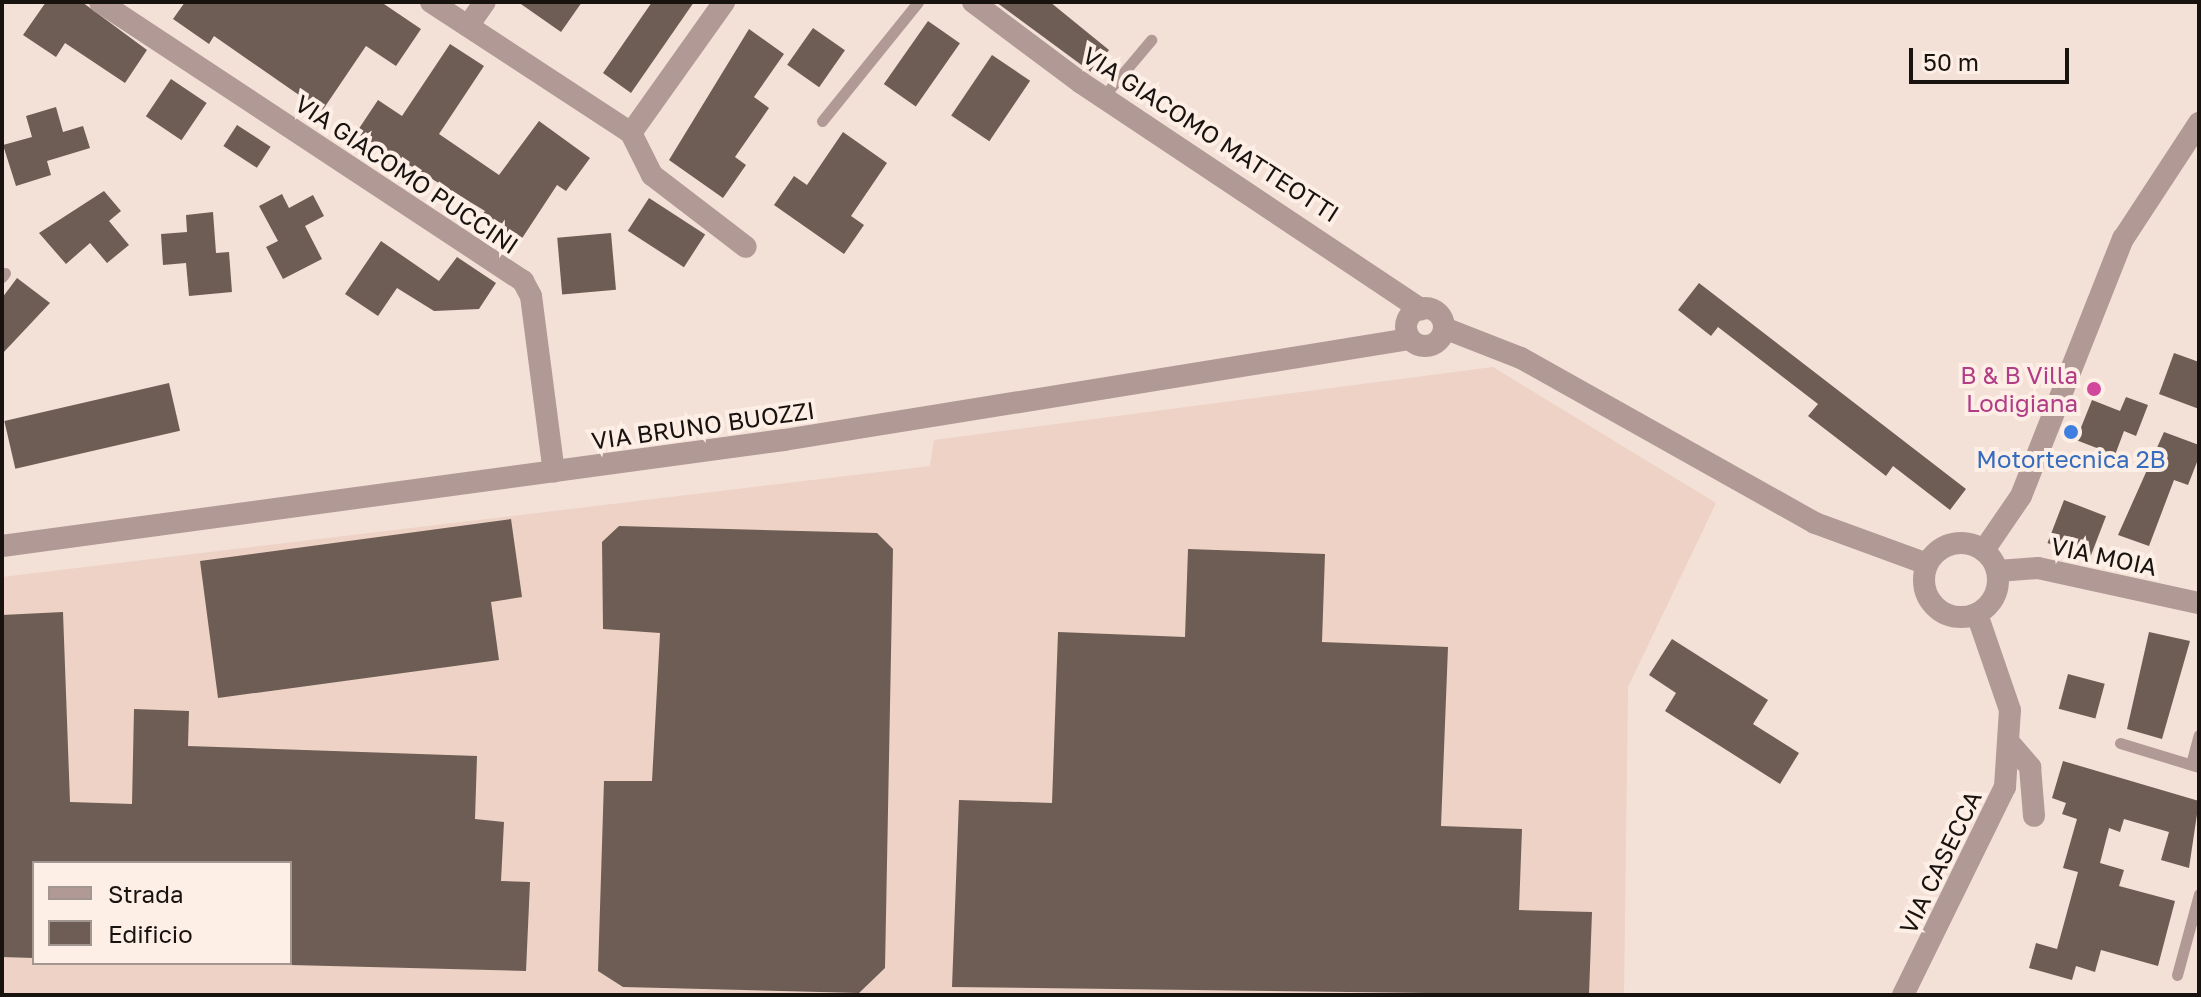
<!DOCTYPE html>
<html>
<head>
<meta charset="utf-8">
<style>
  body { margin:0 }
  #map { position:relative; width:2201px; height:997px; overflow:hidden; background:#f3e0d6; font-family:"Golos Text",sans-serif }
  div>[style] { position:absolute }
  .built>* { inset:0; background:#edd2c5 }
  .building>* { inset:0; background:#6e5d55; transform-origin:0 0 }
  .lane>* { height:11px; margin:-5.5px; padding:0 5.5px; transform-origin:5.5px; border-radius:5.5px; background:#b19995 }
  .street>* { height:22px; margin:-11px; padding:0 11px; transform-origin:11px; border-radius:11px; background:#b19995 }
  .street>.ring { margin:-11px; padding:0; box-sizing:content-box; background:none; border:22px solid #b19995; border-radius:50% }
  .dots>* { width:22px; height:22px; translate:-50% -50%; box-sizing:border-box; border:4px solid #fdeee6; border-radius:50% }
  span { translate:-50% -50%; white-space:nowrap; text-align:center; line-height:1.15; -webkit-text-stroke:8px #fdeee6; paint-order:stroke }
  .street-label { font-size:24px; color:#191310 }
  .hotel-label { font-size:24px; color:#b23c85 }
  .right { translate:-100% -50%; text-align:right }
  .shop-label { font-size:24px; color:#366cbe }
  .frame { position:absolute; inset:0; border:4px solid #191310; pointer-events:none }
  .legend { position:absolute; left:32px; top:861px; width:260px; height:104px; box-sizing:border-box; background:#fdeee6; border:2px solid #a29690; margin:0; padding:10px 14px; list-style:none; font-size:24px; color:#191310 }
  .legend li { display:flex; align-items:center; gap:16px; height:40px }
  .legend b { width:40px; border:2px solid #a29690 }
  .scale { position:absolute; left:1909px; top:48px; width:160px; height:36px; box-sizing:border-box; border:4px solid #191310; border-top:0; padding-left:10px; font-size:24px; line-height:28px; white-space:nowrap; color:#191310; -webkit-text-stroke:6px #fdeee6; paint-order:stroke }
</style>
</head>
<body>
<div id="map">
  <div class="built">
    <div style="clip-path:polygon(evenodd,1493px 367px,1716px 503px,1628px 687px,1624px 995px,2px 995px,2px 577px,930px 466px,934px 440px,1493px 367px,34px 863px,290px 863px,290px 963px,34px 963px,34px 863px)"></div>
  </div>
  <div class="building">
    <div style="clip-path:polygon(46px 2px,82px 2px,147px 50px,125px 83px,65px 43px,56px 57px,23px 35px)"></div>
    <div style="clip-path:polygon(185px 2px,381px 2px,421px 29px,396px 66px,366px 46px,322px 111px,214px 36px,209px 44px,173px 19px)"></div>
    <div style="clip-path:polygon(518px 2px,582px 2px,561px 32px)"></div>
    <div style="clip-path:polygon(652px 2px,694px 2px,631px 93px,603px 73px)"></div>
    <div style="clip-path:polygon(996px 2px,1050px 2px,1109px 50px,1091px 72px)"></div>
    <div style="left:928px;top:21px;width:39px;height:77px;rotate:35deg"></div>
    <div style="left:813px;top:28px;width:39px;height:45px;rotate:35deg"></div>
    <div style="clip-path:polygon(749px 29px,784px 54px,754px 97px,769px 108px,735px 157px,746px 165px,723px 198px,669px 160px)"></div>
    <div style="clip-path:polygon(450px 44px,484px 66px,439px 134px,499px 175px,539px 121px,590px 158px,566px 191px,557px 185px,517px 246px,479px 220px,485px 211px,356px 133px,378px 100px,402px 116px)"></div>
    <div style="left:992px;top:55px;width:46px;height:73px;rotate:34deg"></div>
    <div style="left:171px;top:79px;width:43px;height:45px;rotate:34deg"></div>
    <div style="clip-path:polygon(56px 107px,63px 132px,83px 126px,90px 148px,47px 161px,51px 175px,16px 186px,3px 145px,32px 137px,26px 116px)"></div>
    <div style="left:237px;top:125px;width:40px;height:25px;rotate:33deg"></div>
    <div style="clip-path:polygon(843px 132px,887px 163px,851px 216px,864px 225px,844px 254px,774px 205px,794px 176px,807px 185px)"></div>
    <div style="clip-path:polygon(104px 191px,121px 211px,109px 221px,129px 245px,107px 263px,90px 243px,66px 264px,39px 233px)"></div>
    <div style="clip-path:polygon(282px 194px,289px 208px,313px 195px,324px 216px,305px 226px,322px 259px,283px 279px,266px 247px,278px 241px,259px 206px)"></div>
    <div style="left:649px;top:198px;width:67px;height:39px;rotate:33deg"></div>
    <div style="clip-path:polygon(213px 212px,216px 253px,229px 252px,232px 292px,189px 296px,186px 263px,163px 265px,161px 234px,187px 232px,186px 215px)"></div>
    <div style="left:611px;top:233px;width:57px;height:54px;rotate:85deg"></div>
    <div style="clip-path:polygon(381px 241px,439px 281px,457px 257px,496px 283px,479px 309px,434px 311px,397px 288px,378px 316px,345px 294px)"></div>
    <div style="clip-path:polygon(17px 278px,50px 303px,2px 354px,2px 298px)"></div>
    <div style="clip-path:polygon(1699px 283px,1966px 489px,1950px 510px,1893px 466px,1886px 476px,1808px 416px,1818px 404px,1718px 327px,1711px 336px,1678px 310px)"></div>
    <div style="clip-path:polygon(2174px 353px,2199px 362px,2199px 409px,2159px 394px)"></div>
    <div style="left:169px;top:383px;width:49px;height:169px;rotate:77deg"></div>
    <div style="clip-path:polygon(2126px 397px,2148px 405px,2136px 436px,2124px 431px,2115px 455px,2076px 440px,2092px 400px,2120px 411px)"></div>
    <div style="clip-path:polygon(2164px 432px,2199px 445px,2199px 457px,2188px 485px,2174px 480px,2149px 546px,2118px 535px)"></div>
    <div style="left:2064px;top:500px;width:45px;height:46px;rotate:21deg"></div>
    <div style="clip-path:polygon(511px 519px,522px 597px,491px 602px,499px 660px,218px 698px,200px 561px)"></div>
    <div style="clip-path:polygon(619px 526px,877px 533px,893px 549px,885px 968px,859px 993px,623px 987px,598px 971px,604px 781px,652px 781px,660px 633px,603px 629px,602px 542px)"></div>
    <div style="clip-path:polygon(1188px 549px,1325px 554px,1322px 642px,1448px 647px,1441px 826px,1522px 829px,1519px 910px,1592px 912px,1589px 995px,952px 987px,959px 800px,1052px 803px,1058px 632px,1185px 637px)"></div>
    <div style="clip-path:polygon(63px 612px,70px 802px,132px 804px,134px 709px,189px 711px,188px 746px,477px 756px,475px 819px,504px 822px,501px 881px,530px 882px,526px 971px,290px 965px,290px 863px,34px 863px,34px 958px,2px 957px,2px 615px)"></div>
    <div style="clip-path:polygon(2149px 632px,2190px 641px,2162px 739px,2127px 729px)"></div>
    <div style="clip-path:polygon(1672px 639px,1768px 700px,1753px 724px,1799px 753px,1780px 784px,1665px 711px,1676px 693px,1649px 675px)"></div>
    <div style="left:2068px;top:674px;width:38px;height:36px;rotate:15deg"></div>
    <div style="clip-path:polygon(2063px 761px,2199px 801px,2189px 868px,2161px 860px,2169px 832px,2124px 819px,2120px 832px,2109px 828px,2100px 863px,2124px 870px,2119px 886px,2175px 901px,2158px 966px,2101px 950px,2095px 972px,2076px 966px,2072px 980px,2029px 968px,2036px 943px,2057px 949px,2078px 872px,2063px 868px,2077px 819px,2062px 814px,2066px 803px,2052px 798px)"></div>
  </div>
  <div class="lane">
    <div style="left:1103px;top:97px;width:75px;rotate:-49.9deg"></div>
    <div style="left:822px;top:121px;width:153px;rotate:-51.1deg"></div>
    <div style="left:2px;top:277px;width:5px;rotate:-53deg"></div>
    <div style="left:2120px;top:743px;width:83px;rotate:16.9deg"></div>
    <div style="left:2191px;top:764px;width:30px;rotate:-75deg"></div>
    <div style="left:2177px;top:975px;width:84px;rotate:-74.8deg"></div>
  </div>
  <div class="street">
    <div style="left:100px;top:2px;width:507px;rotate:33.41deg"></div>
    <div style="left:523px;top:281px;width:17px;rotate:62deg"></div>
    <div style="left:531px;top:296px;width:177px;rotate:82.6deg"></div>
    <div style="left:431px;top:2px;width:239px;rotate:33.2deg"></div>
    <div style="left:631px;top:133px;width:47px;rotate:63.4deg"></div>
    <div style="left:652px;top:175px;width:118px;rotate:37.5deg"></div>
    <div style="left:973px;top:2px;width:134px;rotate:36.8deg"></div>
    <div style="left:1080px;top:82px;width:410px;rotate:33.7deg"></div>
    <div style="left:468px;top:26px;width:29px;rotate:-55deg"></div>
    <div style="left:631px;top:133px;width:161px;rotate:-54.6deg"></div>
    <div class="ring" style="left:1406px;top:308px;width:16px;height:16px"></div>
    <div style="left:1444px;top:328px;width:83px;rotate:21.3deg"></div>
    <div style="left:1521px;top:358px;width:337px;rotate:29.3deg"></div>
    <div style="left:1815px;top:523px;width:119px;rotate:20.1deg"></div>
    <div class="ring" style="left:1924px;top:543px;width:52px;height:52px"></div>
    <div style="left:2px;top:546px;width:789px;rotate:-7.72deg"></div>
    <div style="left:784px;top:440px;width:634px;rotate:-9.17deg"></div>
    <div style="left:1984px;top:550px;width:65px;rotate:-55.6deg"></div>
    <div style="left:2021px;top:496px;width:277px;rotate:-68.4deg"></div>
    <div style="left:2123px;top:239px;width:139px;rotate:-56.8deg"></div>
    <div style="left:1998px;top:571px;width:40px;rotate:-4.3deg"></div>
    <div style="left:2038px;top:568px;width:165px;rotate:12.3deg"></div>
    <div style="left:2012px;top:746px;width:28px;rotate:49deg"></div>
    <div style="left:2030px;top:767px;width:49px;rotate:85.3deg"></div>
    <div style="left:1903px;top:995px;width:232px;rotate:-63.9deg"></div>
    <div style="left:2005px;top:787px;width:77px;rotate:-86.3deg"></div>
    <div style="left:2010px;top:710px;width:102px;rotate:-109deg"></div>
  </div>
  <div class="dots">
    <div style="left:2094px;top:389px;background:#d1479c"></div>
    <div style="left:2071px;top:432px;background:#3f7fe0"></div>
  </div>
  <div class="street-label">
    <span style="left:1211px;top:134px;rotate:33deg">VIA GIACOMO MATTEOTTI</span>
    <span style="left:407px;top:174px;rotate:34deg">VIA GIACOMO PUCCINI</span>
    <span style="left:703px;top:425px;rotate:-8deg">VIA BRUNO BUOZZI</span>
    <span style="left:2104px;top:556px;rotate:12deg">VIA MOIA</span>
    <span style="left:1940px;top:862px;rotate:-64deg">VIA CASECCA</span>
  </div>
  <div class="hotel-label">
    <span class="right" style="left:2078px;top:389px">B &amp; B Villa<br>Lodigiana</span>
  </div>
  <div class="shop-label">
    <span style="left:2071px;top:459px">Motortecnica 2B</span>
  </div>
  <div class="frame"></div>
  <ul class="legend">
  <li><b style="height:10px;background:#b19995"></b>Strada</li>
  <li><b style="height:22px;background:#6e5d55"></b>Edificio</li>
  </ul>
  <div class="scale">50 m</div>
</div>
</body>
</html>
